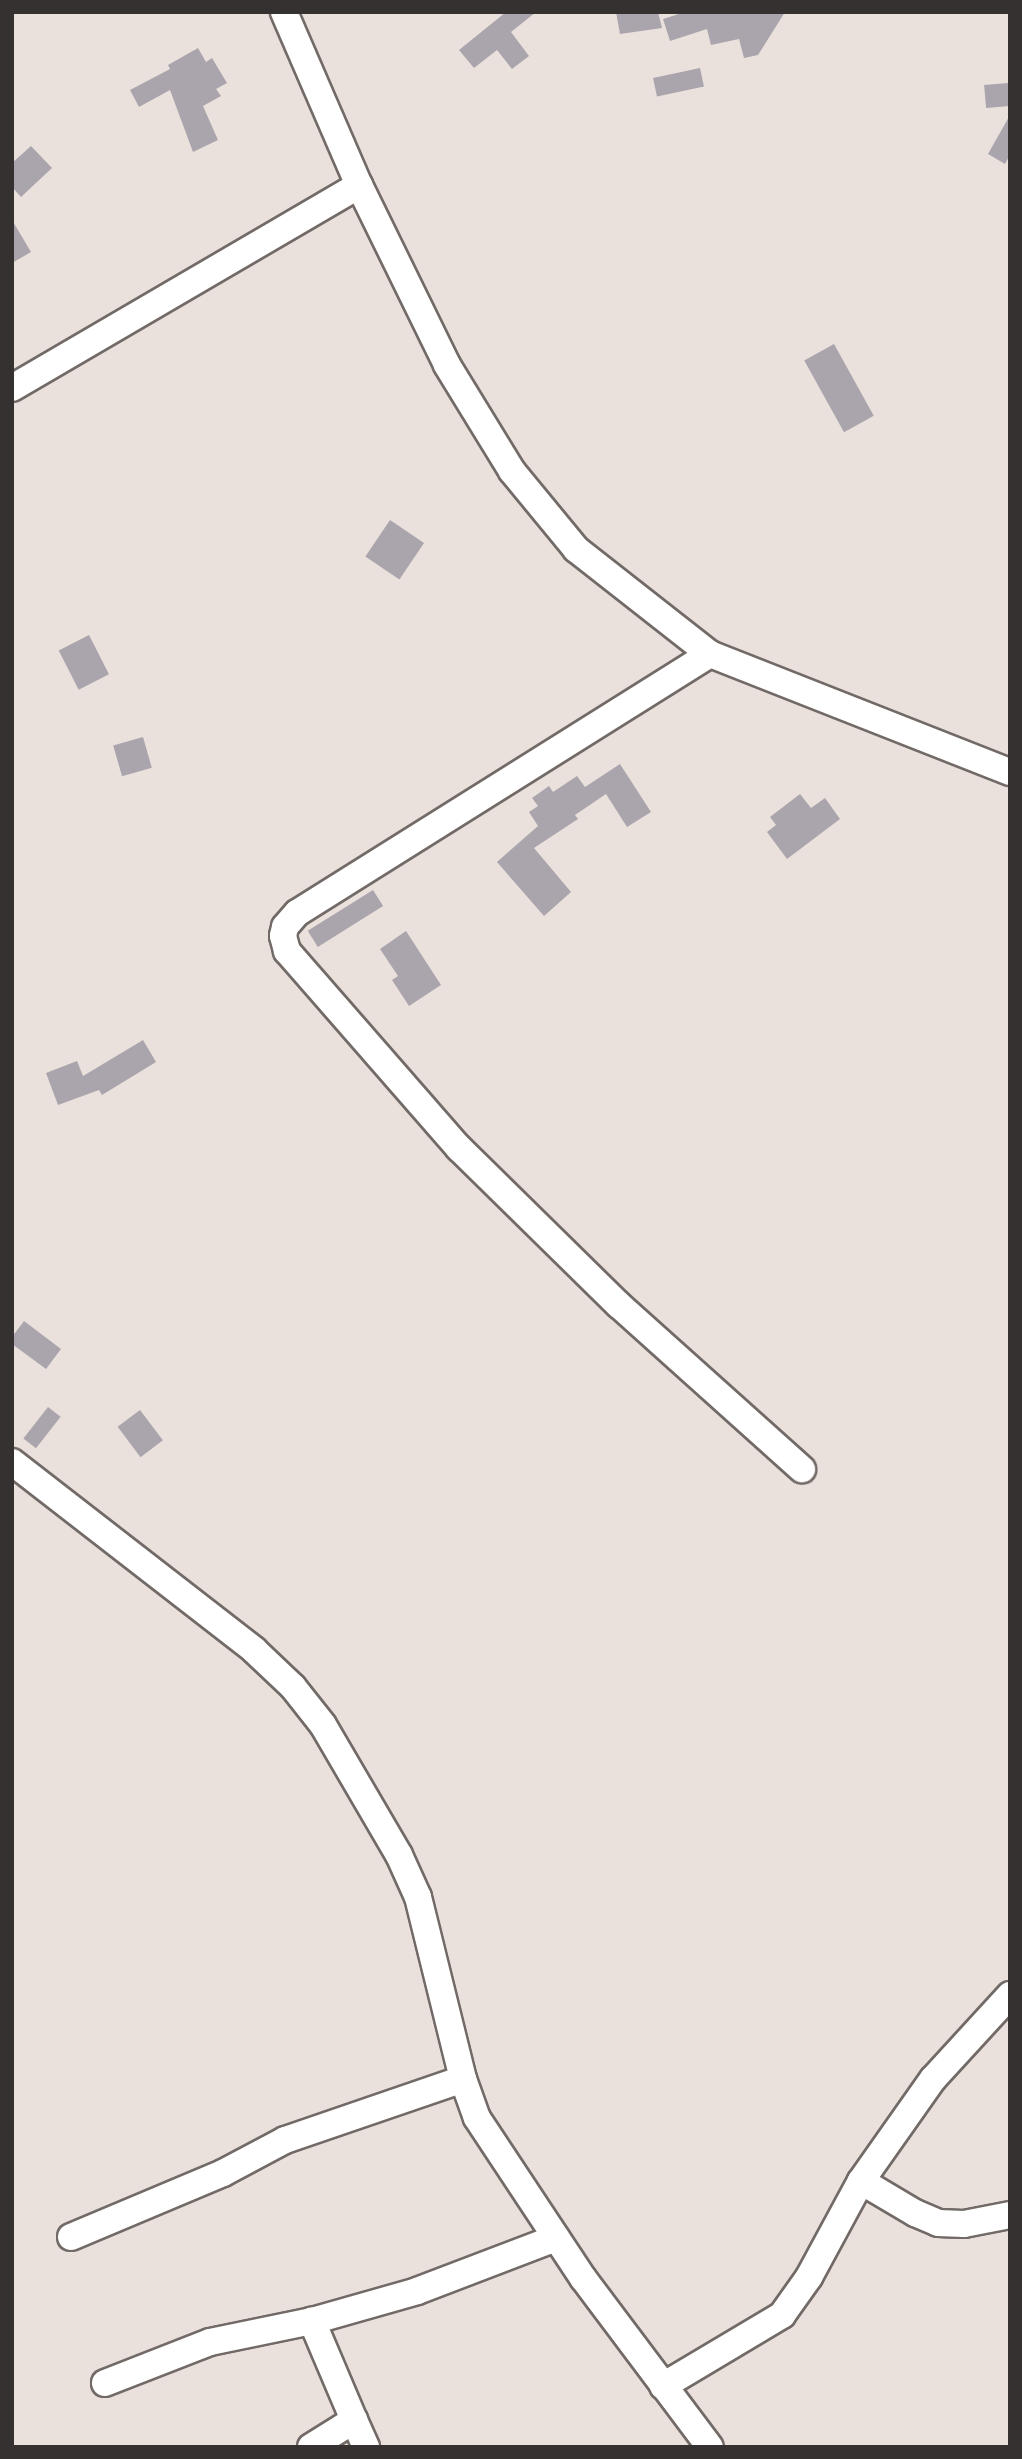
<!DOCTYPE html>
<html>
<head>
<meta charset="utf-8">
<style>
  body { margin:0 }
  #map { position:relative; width:1022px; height:2459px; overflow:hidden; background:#eae1dc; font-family:"DejaVu Sans",sans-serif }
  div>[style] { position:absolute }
  .building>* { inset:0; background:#aaa5ad; transform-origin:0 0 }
  .roads { filter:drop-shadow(2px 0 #726a66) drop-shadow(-2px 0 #726a66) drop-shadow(0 2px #726a66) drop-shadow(0 -2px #726a66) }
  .minor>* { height:26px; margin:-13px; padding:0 13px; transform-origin:13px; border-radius:13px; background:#fff }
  span { translate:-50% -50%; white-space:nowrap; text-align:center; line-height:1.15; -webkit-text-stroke:5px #eae1dc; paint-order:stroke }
  .frame { position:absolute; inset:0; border:14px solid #353130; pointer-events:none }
</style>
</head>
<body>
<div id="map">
  <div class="building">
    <div style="clip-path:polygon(506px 12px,536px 12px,511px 32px,529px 56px,512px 69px,497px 50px,474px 68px,459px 50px)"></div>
    <div style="clip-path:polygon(616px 12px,658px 12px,662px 28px,620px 34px)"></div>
    <div style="clip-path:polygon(685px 12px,785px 12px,758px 55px,744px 58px,739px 39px,711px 45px,707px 29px,670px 41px,663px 19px)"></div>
    <div style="clip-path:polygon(198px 48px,206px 62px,212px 58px,227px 83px,216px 89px,221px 96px,203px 106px,218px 140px,193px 152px,170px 90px,139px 107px,130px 90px,170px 69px,168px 65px)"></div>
    <div style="left:700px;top:68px;width:19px;height:48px;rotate:78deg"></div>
    <div style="left:1008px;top:83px;width:23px;height:24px;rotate:85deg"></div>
    <div style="clip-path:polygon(1010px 115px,1010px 155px,1005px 164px,988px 154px)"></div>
    <div style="clip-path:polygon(31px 146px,52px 168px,21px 197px,12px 187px,12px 163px)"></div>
    <div style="clip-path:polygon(12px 220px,31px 252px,12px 263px)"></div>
    <div style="left:834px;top:344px;width:82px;height:34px;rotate:61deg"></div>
    <div style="left:390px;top:520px;width:41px;height:44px;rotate:34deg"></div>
    <div style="left:89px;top:635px;width:44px;height:34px;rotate:63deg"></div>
    <div style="left:143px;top:737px;width:32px;height:31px;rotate:74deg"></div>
    <div style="clip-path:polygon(620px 764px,651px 812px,627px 827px,606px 794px,575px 815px,578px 819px,534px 848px,571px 892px,544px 916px,497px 862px,538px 826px,529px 812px,538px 806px,532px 798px,549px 786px,553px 792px,577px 776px,585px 787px)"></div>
    <div style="clip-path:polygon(800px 794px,811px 808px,825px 798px,840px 819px,787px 859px,767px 832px,776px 825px,770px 817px)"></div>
    <div style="left:373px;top:890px;width:19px;height:77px;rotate:58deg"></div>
    <div style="clip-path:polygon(406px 931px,441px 985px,409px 1006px,392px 980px,398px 976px,380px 949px)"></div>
    <div style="clip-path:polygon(143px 1040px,156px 1062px,102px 1095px,99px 1090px,58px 1105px,46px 1073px,77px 1061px,83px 1076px)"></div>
    <div style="clip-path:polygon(24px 1321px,61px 1349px,46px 1369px,12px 1344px,12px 1337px)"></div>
    <div style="left:48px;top:1407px;width:16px;height:40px;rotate:38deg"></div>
    <div style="left:140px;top:1410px;width:38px;height:28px;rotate:53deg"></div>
  </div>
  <div class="roads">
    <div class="minor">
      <div style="left:284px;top:12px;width:189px;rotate:66.6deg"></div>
      <div style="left:359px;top:185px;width:200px;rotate:63.9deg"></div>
      <div style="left:447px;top:365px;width:124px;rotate:58.5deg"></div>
      <div style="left:512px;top:471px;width:101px;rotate:50.6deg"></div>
      <div style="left:576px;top:549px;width:170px;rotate:38.1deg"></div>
      <div style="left:710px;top:654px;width:322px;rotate:21.5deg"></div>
      <div style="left:12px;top:388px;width:402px;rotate:-30.3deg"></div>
      <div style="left:710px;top:654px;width:487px;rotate:147.9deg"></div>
      <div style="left:297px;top:913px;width:18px;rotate:131deg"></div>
      <div style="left:285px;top:927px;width:9px;rotate:103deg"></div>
      <div style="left:283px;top:936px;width:16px;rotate:75deg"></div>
      <div style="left:287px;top:951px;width:262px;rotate:48.9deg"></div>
      <div style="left:459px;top:1148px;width:224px;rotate:44.5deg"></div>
      <div style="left:619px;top:1305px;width:246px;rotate:41.9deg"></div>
      <div style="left:12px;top:1462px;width:306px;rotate:37.8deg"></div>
      <div style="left:254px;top:1650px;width:54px;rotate:43.5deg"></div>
      <div style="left:293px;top:1687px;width:48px;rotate:51.7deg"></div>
      <div style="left:323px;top:1725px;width:151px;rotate:59.7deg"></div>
      <div style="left:399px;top:1855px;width:46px;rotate:65.7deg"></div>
      <div style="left:418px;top:1897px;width:187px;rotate:76.1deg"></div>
      <div style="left:463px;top:2079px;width:41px;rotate:70.3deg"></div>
      <div style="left:477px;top:2118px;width:192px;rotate:56.5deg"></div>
      <div style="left:583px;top:2278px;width:211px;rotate:53.1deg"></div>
      <div style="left:861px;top:2181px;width:63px;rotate:30.7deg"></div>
      <div style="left:915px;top:2213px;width:25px;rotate:23deg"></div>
      <div style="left:938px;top:2223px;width:26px;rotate:2deg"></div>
      <div style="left:964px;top:2224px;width:47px;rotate:-11.1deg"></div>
      <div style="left:71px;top:2237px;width:165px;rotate:-22.8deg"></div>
      <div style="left:223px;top:2173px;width:70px;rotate:-28deg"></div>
      <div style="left:285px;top:2140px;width:188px;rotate:-18.9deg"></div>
      <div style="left:105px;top:2383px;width:113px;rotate:-21.3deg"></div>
      <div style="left:210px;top:2342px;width:104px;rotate:-11.6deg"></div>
      <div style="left:312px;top:2321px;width:109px;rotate:-15.9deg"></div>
      <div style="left:417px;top:2291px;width:149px;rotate:-20.9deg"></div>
      <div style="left:663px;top:2386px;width:139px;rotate:-30.8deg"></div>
      <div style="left:782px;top:2315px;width:47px;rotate:-54.6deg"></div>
      <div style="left:809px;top:2277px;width:109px;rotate:-61.6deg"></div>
      <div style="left:861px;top:2181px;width:125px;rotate:-54.8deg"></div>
      <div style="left:933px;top:2079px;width:114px;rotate:-47.5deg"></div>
      <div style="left:354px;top:2420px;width:30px;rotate:66deg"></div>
      <div style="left:311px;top:2447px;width:51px;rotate:-32.1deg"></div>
      <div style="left:354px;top:2420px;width:108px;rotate:-113deg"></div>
    </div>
  </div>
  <div class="frame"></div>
</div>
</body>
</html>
